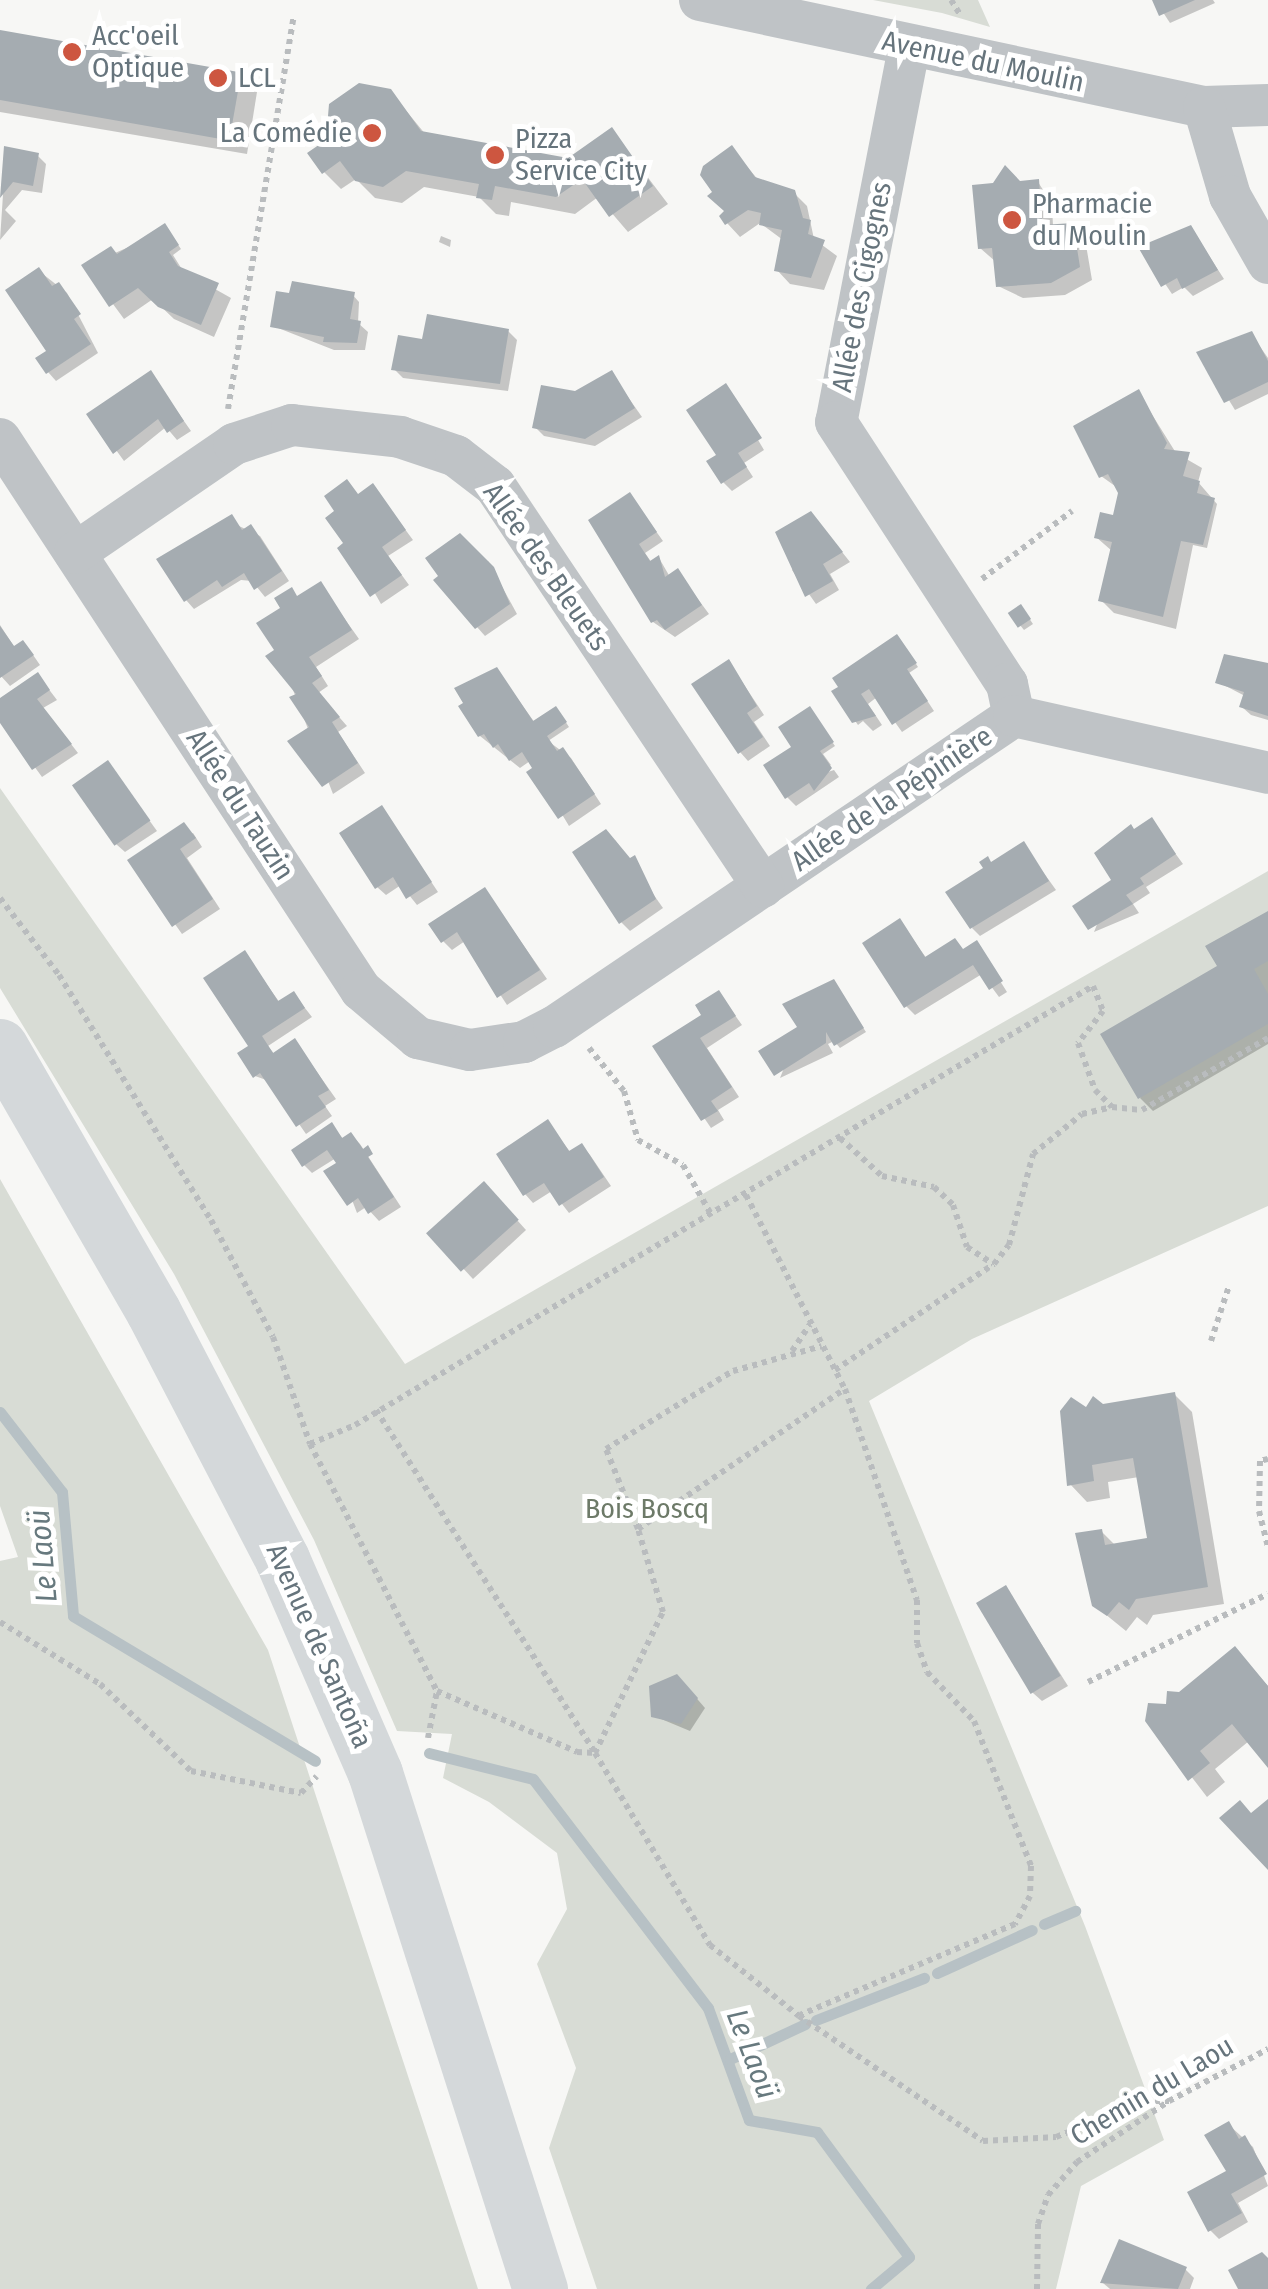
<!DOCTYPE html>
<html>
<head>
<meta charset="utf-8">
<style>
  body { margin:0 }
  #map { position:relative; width:1268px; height:2289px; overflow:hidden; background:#f7f7f5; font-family:"Fira Sans Condensed",sans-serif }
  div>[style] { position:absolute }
  .green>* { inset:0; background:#d8dcd5 }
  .shadow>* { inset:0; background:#0003 }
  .stream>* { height:11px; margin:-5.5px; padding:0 5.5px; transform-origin:5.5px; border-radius:5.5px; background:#b7c1c5 }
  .building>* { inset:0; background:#a5acb1; transform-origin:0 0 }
  .path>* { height:6px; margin-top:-3px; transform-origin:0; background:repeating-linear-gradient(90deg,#b9bcbe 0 5px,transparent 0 10px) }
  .street>* { height:42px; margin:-21px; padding:0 21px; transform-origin:21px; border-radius:21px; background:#bfc3c6 }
  .secondary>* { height:55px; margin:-27.5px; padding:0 27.5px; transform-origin:27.5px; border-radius:27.5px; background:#d4d8da }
  .dots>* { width:28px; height:28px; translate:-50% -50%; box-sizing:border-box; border:5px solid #fff; border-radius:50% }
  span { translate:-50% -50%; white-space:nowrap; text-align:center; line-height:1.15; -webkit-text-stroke:10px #fff; paint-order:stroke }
  .poi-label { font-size:28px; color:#66747c }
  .left { translate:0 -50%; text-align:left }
  .right { translate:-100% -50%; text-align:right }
  .street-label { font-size:28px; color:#66747c }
  .park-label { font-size:28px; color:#6d7a68 }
  .water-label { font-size:30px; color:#67797e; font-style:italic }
</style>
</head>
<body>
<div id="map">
  <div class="green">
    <div style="clip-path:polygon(873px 0,978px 0,990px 27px,942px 13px)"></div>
    <div style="clip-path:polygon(0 788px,405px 1364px,1268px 871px,1268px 1206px,972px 1339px,869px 1401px,1085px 1926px,1164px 2140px,1081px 2186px,1056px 2289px,597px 2289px,549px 2148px,576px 2068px,537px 1964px,567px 1909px,557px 1853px,489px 1802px,443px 1778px,452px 1734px,397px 1731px,314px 1540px,174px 1274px,0 988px)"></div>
    <div style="clip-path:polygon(0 1179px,268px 1650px,478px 2289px,0 2289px,0 1561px,18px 1557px,0 1506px)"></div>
  </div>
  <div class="shadow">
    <div style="clip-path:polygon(1155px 0,1213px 0,1215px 3px,1170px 23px)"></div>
    <div style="clip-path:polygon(0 32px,240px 74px,257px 92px,247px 154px,0 112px)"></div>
    <div style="clip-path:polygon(390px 91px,426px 135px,568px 160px,612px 130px,668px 204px,628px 232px,598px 197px,575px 214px,511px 202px,509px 216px,496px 214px,479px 197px,424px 187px,402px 203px,375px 198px,356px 179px,341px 189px,324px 172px)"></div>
    <div style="clip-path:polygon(732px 148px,759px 181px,793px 192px,807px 206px,814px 239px,837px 256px,824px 290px,790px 284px,777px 270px,783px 240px,760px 223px,740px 237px,727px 223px)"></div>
    <div style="clip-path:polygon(6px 149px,37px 155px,46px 164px,42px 193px,22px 190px,5px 210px,16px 221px,0 240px)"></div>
    <div style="clip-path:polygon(1038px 182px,1052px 204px,1053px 226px,1072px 225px,1085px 239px,1092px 280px,1065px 295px,1023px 298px,998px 286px,996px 262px,980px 248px,1020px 184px)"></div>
    <div style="clip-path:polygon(1191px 228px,1224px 279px,1193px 296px,1184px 287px,1172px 294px,1141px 248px)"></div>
    <div style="clip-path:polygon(168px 230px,181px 249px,173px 255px,183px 271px,231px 298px,214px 337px,174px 319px,153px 299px,124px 319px,85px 266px)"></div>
    <div style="clip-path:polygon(441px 236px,451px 240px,450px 247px,439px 242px)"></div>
    <div style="clip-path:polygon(39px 271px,67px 293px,98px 353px,56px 381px,48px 372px)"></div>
    <div style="clip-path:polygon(351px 293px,359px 302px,358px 323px,368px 332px,365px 350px,334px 350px,273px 326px)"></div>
    <div style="clip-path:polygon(508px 331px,517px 340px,508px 391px,403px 378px,394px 369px,424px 342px)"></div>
    <div style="clip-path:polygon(1251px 334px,1268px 358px,1268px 394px,1235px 410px,1200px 353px)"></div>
    <div style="clip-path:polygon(611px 373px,642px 417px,595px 446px,544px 436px,535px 427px)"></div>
    <div style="clip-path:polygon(151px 374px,191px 431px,177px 440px,166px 427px,124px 461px,90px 414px)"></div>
    <div style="clip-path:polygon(726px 386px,764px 450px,744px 463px,753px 477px,732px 491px,723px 482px,720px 455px)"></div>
    <div style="clip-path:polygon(1138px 392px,1176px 453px,1202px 468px,1198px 482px,1217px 504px,1207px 548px,1193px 545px,1176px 629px,1114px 613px,1101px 600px,1112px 551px,1096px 537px,1115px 518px,1122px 491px,1101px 476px)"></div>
    <div style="clip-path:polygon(373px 486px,413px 540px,388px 556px,409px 585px,381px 604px,347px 544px,359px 496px)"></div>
    <div style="clip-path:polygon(630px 495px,663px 541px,645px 553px,652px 563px,659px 558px,670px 577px,677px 571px,709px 614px,675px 637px,653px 622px)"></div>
    <div style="clip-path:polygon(819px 523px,850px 562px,830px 574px,839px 590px,816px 604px,792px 570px)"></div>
    <div style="clip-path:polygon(239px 526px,260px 536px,289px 581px,265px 597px,252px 581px,241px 580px,194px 609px,186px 600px)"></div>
    <div style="clip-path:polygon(488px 561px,517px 614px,485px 636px,477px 627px)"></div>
    <div style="clip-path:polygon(320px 584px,359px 639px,316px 667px,328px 686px,318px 693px,347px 726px,338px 732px,365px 773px,333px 794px,278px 651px,298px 599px)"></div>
    <div style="clip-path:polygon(1024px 611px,1033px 624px,1024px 630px,1011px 614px)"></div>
    <div style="clip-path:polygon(0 625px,15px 648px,31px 652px,40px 665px,10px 686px,0 675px)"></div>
    <div style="clip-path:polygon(901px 641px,918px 667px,909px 673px,934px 711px,902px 732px,877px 697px,868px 704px,882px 725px,873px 731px,863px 721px,858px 725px,835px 692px)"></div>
    <div style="clip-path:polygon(729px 662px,764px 715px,754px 722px,770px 746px,748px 761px,740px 752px)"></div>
    <div style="clip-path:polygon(1268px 666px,1268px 720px,1251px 715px,1242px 707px,1245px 696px,1218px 682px)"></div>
    <div style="clip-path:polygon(497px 670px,535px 723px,559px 712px,569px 727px,548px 741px,571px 758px,601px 804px,569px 826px,530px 761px,520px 768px,480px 736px)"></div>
    <div style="clip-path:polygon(38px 675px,57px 700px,43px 708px,78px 753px,42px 777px,0 719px,0 701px)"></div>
    <div style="clip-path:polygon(809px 709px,835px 746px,823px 754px,831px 765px,815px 776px,834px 770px,839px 777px,796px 806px,787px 797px,794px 748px)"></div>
    <div style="clip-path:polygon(108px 763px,157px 831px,125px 852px,116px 844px)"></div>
    <div style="clip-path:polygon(382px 808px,438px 892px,417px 905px,401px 885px,386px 895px,377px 887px)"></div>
    <div style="clip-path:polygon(1134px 831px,1167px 842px,1183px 864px,1146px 887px,1150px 893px,1133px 904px,1139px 913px,1094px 932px)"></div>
    <div style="clip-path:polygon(193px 833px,202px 847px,187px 858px,220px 909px,182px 934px,130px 861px)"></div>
    <div style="clip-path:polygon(615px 840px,663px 908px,630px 931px,621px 922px)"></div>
    <div style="clip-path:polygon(1023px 844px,1056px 890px,980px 936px,972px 928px)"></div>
    <div style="clip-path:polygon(485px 890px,547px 979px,507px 1005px,465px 941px,452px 950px,443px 941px)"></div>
    <div style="clip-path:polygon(1268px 913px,1268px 1044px,1153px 1111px,1140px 1098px,1221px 966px)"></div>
    <div style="clip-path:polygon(900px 921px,927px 959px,980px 949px,1007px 992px,999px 997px,982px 974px,915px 1015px,906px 1006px)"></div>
    <div style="clip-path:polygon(245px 954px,280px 1003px,294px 994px,312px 1017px,268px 1046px,275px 1055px,295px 1041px,336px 1099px,325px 1106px,332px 1116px,306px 1134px,269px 1081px,255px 1076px)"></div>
    <div style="clip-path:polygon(833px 982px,866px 1032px,840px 1048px,834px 1041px,828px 1044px,833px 1053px,780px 1078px,800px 1028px)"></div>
    <div style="clip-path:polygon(719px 993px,742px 1025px,707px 1048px,739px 1097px,718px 1110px,724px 1120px,711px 1128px,656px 1047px,705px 1016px)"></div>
    <div style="clip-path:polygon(548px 1123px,571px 1153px,582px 1146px,590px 1155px,611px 1186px,569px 1213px,552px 1191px,533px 1203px,525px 1194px)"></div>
    <div style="clip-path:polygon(332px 1125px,344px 1140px,351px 1135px,360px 1144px,401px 1207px,379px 1221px,366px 1207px,357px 1213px,336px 1158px,312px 1173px,304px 1165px)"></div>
    <div style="clip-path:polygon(492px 1192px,526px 1230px,473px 1279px,433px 1236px)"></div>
    <div style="clip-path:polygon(1174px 1394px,1192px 1412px,1224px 1604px,1153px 1615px,1147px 1625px,1137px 1617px,1126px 1631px,1094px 1605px,1102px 1532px,1115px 1545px,1150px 1540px,1139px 1477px,1108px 1482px,1110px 1498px,1087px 1502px,1070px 1484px,1087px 1410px)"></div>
    <div style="clip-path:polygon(1006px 1588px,1068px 1686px,1042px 1701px,1033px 1693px)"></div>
    <div style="clip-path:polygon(1235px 1649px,1268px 1686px,1268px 1764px,1249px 1741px,1215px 1769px,1225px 1782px,1207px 1797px,1148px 1720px)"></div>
    <div style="clip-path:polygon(686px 1686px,705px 1708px,690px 1731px,654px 1716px)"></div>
    <div style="clip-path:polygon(1229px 2125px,1253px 2147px,1268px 2186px,1238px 2203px,1248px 2222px,1219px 2239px,1210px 2230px,1229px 2172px)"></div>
    <div style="clip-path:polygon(1185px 2269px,1194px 2278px,1190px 2289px,1110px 2289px,1103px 2283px)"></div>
  </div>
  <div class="stream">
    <div style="left:0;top:1412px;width:101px;rotate:52.2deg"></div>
    <div style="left:62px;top:1492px;width:124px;rotate:84.9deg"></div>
    <div style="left:73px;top:1616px;width:282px;rotate:30.9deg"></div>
    <div style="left:429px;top:1753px;width:107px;rotate:14deg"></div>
    <div style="left:533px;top:1779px;width:288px;rotate:52.6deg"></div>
    <div style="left:708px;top:2008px;width:119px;rotate:69.9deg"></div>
    <div style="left:749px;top:2120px;width:69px;rotate:10deg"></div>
    <div style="left:817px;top:2132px;width:155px;rotate:53.6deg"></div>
    <div style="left:909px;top:2257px;width:50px;rotate:139.9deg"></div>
    <div style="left:1044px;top:1924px;width:34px;rotate:-23deg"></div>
    <div style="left:937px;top:1973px;width:104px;rotate:-24.4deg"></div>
    <div style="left:816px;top:2020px;width:116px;rotate:-21.3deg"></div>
    <div style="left:730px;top:2059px;width:83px;rotate:-25deg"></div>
  </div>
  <div class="building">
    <div style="clip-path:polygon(1152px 0,1195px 0,1159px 16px)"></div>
    <div style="left:0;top:30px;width:245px;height:69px;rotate:10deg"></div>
    <div style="clip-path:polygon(359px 83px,391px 89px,421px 131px,568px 158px,612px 127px,653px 186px,609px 217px,582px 179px,556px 197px,495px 186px,492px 200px,476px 198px,479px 184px,406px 171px,383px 187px,355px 181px,340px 161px,322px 174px,307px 153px,326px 140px,329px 104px)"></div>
    <div style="clip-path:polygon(732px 145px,755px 177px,795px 190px,803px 218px,811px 220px,808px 234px,825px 240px,811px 278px,774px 271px,782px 230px,759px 225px,761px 213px,748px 210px,725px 225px,719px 216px,724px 211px,707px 196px,712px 192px,700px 175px,703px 166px)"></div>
    <div style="clip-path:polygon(4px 146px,39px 153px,33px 186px,13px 182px,0 198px)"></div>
    <div style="clip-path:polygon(1005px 165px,1020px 181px,1039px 179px,1042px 225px,1073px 223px,1080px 267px,1051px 283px,996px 287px,992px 248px,978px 249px,972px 185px,993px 183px)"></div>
    <div style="clip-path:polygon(165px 223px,179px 245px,169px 252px,178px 266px,219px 283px,201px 325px,158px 307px,138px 288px,109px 307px,81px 265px,111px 246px,117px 254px)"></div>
    <div style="clip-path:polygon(1191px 225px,1218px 270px,1182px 289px,1177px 278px,1161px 287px,1138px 247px)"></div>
    <div style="clip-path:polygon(39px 267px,52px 286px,59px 282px,81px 314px,74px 319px,91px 344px,46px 374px,35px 358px,46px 351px,5px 290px)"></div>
    <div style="clip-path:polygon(292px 281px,355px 292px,350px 319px,361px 321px,357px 343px,323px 342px,324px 337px,270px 327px,276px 291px,289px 293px)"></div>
    <div style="clip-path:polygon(427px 314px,509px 329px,500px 384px,391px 370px,398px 335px,422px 339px)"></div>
    <div style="clip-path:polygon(1252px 331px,1268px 361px,1268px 382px,1224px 403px,1196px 352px)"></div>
    <div style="clip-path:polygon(151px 370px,184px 421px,167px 433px,158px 419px,113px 454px,86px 414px)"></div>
    <div style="clip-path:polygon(612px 370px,635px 408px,585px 439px,532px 428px,541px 385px,575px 391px)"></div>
    <div style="clip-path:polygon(726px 383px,762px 438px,738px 453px,747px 467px,721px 484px,706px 461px,716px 455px,686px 410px)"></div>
    <div style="clip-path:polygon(1139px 389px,1167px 443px,1164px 449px,1190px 452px,1183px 476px,1200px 481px,1197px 493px,1215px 498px,1203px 545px,1181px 541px,1163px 617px,1098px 601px,1112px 542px,1094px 538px,1100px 512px,1113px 515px,1118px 493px,1108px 474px,1099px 478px,1073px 426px)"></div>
    <div style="clip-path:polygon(347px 479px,358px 494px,373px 483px,406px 530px,382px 547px,402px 575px,370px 597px,337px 548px,343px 543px,325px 518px,334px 511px,324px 496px)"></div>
    <div style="clip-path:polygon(630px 492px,657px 532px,639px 544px,650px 561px,659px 555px,665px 577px,678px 568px,702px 605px,665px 630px,657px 620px,651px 623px,588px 520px)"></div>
    <div style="clip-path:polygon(811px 511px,843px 552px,823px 564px,833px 581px,805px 597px,775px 532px)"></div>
    <div style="clip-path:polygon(232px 514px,242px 530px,251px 524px,282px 571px,254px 590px,244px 573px,222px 587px,217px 580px,184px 602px,156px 559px)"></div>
    <div style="clip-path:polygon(460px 533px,494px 567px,510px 604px,475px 629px,433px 580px,438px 576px,425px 558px)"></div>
    <div style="clip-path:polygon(321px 581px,352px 630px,309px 657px,322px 676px,312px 683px,340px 717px,332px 722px,358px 763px,322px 787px,287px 741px,309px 727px,289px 697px,296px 694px,265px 656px,274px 650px,256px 623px,280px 608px,274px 598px,292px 587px,297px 596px)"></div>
    <div style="left:1021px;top:604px;width:18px;height:16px;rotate:56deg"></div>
    <div style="clip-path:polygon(0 626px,14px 646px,23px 640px,34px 655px,0 678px)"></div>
    <div style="clip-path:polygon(897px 634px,917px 663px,907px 669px,928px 701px,892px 725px,869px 689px,861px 694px,876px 716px,852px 723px,831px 691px,838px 687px,832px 678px)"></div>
    <div style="clip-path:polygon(1224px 654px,1268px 663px,1268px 716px,1239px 707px,1244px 692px,1215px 683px)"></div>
    <div style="clip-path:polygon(729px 659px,757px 706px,747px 713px,763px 737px,738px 754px,691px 684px)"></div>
    <div style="clip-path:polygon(497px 667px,533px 721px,556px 706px,567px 722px,547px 736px,557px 751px,563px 747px,595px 794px,558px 819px,526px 772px,532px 768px,522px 752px,509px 761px,498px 744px,493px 748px,484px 734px,478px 737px,458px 706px,463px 703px,454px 688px)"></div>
    <div style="clip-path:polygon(38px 672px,50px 690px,37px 699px,72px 744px,32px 770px,0 723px,0 698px)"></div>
    <div style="clip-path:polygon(810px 706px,834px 742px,820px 751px,832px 768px,814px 791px,809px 783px,785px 799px,763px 765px,791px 747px,778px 727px)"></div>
    <div style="left:108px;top:760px;width:74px;height:44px;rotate:55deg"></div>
    <div style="clip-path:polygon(382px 805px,432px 882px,406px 899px,393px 877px,375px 889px,339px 833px)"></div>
    <div style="clip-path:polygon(1152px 817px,1176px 854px,1140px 878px,1144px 884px,1126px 895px,1133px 904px,1088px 930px,1072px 906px,1111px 880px,1094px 853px,1131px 824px,1134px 829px)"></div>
    <div style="clip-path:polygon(184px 822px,196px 838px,180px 849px,213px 899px,172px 927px,127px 860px)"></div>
    <div style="clip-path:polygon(606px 829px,630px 858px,635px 855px,656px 899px,619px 924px,572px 852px)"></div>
    <div style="clip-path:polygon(1024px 841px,1049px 881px,970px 929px,945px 892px,983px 868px,979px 862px,988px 856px,991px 862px)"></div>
    <div style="clip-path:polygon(485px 887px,540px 970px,497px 998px,457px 932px,441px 943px,428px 924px)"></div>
    <div style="clip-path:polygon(1268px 911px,1268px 961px,1254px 969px,1268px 994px,1268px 1024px,1138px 1099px,1100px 1034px,1217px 966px,1205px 946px)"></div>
    <div style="clip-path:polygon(900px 918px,925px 957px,955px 938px,963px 949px,977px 940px,1003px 981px,989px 990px,973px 965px,904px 1008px,862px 943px)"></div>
    <div style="clip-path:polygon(245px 950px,278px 1001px,294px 991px,305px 1008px,262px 1036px,273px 1053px,295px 1038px,329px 1090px,318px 1096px,326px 1107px,296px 1127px,260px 1073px,253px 1078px,237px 1053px,248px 1046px,203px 978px)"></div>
    <div style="clip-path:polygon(834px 979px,864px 1028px,834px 1046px,826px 1032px,826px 1043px,774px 1076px,758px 1051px,797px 1027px,782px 1004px)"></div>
    <div style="clip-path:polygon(719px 990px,736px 1016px,700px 1038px,732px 1087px,711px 1101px,718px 1111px,701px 1121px,652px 1046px,701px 1015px,695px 1005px)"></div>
    <div style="clip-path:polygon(548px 1119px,569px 1151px,582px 1143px,604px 1177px,559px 1206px,544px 1183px,523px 1196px,496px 1154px)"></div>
    <div style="clip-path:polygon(332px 1122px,342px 1138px,351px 1132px,363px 1149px,368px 1145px,373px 1154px,368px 1157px,394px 1197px,368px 1214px,358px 1198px,347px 1206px,323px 1171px,336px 1163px,327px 1150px,302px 1167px,291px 1150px)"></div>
    <div style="left:484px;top:1181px;width:52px;height:78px;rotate:48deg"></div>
    <div style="clip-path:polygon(1175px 1392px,1208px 1587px,1136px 1599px,1129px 1610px,1119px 1602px,1107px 1616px,1092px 1606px,1075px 1533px,1102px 1529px,1105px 1545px,1147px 1538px,1133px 1458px,1092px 1465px,1094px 1481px,1067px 1486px,1060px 1411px,1071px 1397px,1086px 1407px,1093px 1396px,1103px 1404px)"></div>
    <div style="left:1006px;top:1585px;width:106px;height:35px;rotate:59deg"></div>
    <div style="clip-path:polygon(1235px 1646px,1268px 1686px,1268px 1768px,1232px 1724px,1200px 1751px,1210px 1763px,1188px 1781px,1145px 1721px,1148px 1703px,1166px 1704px,1167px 1691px,1179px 1692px)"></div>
    <div style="clip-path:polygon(677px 1674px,698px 1698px,681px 1724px,651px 1717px,649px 1686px)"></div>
    <div style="clip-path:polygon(1268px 1799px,1268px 1870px,1219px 1818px,1240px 1800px,1251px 1813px)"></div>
    <div style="clip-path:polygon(1229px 2121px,1239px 2139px,1245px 2135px,1267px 2174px,1231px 2194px,1242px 2213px,1208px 2232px,1187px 2192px,1226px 2171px,1204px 2135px)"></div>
    <div style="clip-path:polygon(1119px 2239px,1187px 2267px,1178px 2289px,1100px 2283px)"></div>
    <div style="clip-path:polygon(1262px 2252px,1268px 2258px,1268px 2289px,1238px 2289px,1228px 2270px)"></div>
  </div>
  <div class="path">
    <div style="left:951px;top:0;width:19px;rotate:58deg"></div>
    <div style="left:228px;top:409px;width:399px;rotate:-80.5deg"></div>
    <div style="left:982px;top:579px;width:113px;rotate:-37.1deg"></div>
    <div style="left:0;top:898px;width:97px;rotate:52.5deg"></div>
    <div style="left:59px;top:975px;width:288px;rotate:58.2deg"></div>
    <div style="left:211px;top:1220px;width:132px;rotate:62.1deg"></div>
    <div style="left:273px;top:1337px;width:113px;rotate:70.9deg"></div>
    <div style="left:310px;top:1444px;width:278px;rotate:62.8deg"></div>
    <div style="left:437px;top:1691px;width:153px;rotate:23.5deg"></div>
    <div style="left:577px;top:1752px;width:18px;rotate:3deg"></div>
    <div style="left:595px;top:1753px;width:224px;rotate:59.1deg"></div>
    <div style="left:710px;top:1945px;width:114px;rotate:38.6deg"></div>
    <div style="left:799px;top:2016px;width:222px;rotate:34.2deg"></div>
    <div style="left:983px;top:2141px;width:73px;rotate:-3.1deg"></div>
    <div style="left:1056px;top:2137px;width:96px;rotate:-22deg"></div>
    <div style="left:1145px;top:2101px;width:24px"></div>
    <div style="left:589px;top:1048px;width:55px;rotate:50.9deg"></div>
    <div style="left:624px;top:1091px;width:51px;rotate:74.1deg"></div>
    <div style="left:638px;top:1140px;width:51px;rotate:29.1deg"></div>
    <div style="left:683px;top:1165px;width:59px;rotate:60.4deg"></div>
    <div style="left:840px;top:1138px;width:57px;rotate:42.1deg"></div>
    <div style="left:882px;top:1176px;width:53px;rotate:11.9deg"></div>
    <div style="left:934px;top:1187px;width:26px;rotate:43deg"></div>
    <div style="left:953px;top:1205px;width:44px;rotate:71.6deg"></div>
    <div style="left:967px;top:1247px;width:31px;rotate:33deg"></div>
    <div style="left:746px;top:1195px;width:218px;rotate:63deg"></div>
    <div style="left:845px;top:1389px;width:223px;rotate:71.2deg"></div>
    <div style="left:917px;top:1600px;width:43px;rotate:90deg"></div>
    <div style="left:917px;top:1643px;width:31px;rotate:71deg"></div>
    <div style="left:927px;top:1672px;width:68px;rotate:46.2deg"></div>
    <div style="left:974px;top:1721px;width:156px;rotate:68.5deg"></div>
    <div style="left:1031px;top:1866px;width:30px;rotate:92deg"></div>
    <div style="left:1030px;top:1896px;width:32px;rotate:118deg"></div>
    <div style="left:1015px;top:1924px;width:233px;rotate:157.1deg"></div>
    <div style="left:1211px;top:1341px;width:58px;rotate:-71.9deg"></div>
    <div style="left:792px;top:1351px;width:32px;rotate:-56deg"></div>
    <div style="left:835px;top:1370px;width:191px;rotate:-33.7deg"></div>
    <div style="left:994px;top:1264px;width:24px;rotate:-52deg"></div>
    <div style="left:1009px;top:1245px;width:94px;rotate:-75.2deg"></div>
    <div style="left:1033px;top:1154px;width:63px;rotate:-39.2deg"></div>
    <div style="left:1082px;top:1114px;width:31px;rotate:-13deg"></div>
    <div style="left:1112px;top:1107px;width:30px;rotate:6deg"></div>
    <div style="left:1142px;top:1110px;width:145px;rotate:-29.7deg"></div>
    <div style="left:376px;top:1410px;width:407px;rotate:57.4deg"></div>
    <div style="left:310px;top:1444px;width:49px;rotate:-22.9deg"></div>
    <div style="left:355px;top:1425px;width:859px;rotate:-30.75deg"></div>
    <div style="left:1093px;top:986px;width:27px;rotate:68deg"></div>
    <div style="left:1103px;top:1011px;width:41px;rotate:128deg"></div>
    <div style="left:1078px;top:1043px;width:50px;rotate:70.1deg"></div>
    <div style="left:1095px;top:1090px;width:24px;rotate:45deg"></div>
    <div style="left:1268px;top:1459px;width:8px;rotate:166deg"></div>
    <div style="left:1260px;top:1461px;width:50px;rotate:91.1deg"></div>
    <div style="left:1259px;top:1511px;width:37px;rotate:76deg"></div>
    <div style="left:638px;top:1529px;width:86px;rotate:-111.8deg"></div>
    <div style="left:606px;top:1449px;width:149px;rotate:-31.6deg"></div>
    <div style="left:733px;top:1371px;width:92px;rotate:-15.7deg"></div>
    <div style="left:0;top:1622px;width:118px;rotate:31.8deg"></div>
    <div style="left:100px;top:1684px;width:126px;rotate:43.7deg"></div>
    <div style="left:191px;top:1771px;width:112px;rotate:11.3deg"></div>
    <div style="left:301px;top:1793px;width:23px;rotate:-47deg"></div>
    <div style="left:1088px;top:1682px;width:200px;rotate:-26.1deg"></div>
    <div style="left:428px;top:1738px;width:48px;rotate:-79.2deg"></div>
    <div style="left:595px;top:1753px;width:157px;rotate:-64.3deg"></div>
    <div style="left:663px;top:1612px;width:87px;rotate:-106.8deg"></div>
    <div style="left:638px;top:1529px;width:250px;rotate:-34.1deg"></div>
    <div style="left:1037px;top:2289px;width:65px;rotate:-89.1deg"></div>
    <div style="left:1038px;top:2224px;width:31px;rotate:-71deg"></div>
    <div style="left:1048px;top:2195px;width:44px;rotate:-48.7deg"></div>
    <div style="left:1077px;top:2162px;width:110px;rotate:-33.5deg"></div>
    <div style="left:1169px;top:2101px;width:112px;rotate:-27.7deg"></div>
  </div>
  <div class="street">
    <div style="left:700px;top:0;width:515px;rotate:11.99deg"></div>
    <div style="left:1204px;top:107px;width:64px;rotate:-1.8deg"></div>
    <div style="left:909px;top:48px;width:381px;rotate:101deg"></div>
    <div style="left:836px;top:422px;width:313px;rotate:56.9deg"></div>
    <div style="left:1007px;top:684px;width:33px;rotate:78deg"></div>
    <div style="left:1204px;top:107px;width:93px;rotate:73.7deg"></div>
    <div style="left:1230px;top:196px;width:77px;rotate:60.4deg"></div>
    <div style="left:0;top:439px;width:659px;rotate:56.77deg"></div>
    <div style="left:361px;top:990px;width:75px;rotate:40.1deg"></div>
    <div style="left:418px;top:1038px;width:53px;rotate:13deg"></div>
    <div style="left:470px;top:1050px;width:55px;rotate:-8.4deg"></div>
    <div style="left:524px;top:1042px;width:34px;rotate:-27deg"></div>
    <div style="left:554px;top:1027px;width:555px;rotate:-34.06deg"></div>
    <div style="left:1014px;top:716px;width:260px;rotate:12.6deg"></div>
    <div style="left:75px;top:553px;width:193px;rotate:-34.4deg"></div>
    <div style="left:234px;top:444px;width:61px;rotate:-18.1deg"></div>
    <div style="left:292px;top:425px;width:109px;rotate:6.3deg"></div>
    <div style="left:400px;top:437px;width:59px;rotate:18.7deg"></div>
    <div style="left:456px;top:456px;width:49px;rotate:37.6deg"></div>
    <div style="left:495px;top:486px;width:482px;rotate:56.2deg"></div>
  </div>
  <div class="secondary">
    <div style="left:0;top:1046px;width:306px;rotate:60deg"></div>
    <div style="left:153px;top:1311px;width:280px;rotate:62.5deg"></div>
    <div style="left:282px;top:1559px;width:233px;rotate:66.5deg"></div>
    <div style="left:375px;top:1773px;width:542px;rotate:72.27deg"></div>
  </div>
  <div class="dots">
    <div style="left:72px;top:52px;background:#cd5640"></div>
    <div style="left:218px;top:78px;background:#cd5640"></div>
    <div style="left:372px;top:133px;background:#cd5640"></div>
    <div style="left:495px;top:155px;background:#cd5640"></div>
    <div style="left:1012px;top:220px;background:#cd5640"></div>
  </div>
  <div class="poi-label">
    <span class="left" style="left:92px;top:52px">Acc'oeil<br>Optique</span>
    <span class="left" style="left:238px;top:78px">LCL</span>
    <span class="right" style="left:352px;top:133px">La Comédie</span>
    <span class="left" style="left:515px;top:155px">Pizza<br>Service City</span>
    <span class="left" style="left:1032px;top:220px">Pharmacie<br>du Moulin</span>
  </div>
  <div class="street-label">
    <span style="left:983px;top:62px;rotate:12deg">Avenue du Moulin</span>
    <span style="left:862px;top:287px;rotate:-79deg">Allée des Cigognes</span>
    <span style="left:546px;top:567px;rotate:55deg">Allée des Bleuets</span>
    <span style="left:892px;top:799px;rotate:-34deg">Allée de la Pépinière</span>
    <span style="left:240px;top:805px;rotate:57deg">Allée du Tauzin</span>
    <span style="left:319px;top:1646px;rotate:66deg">Avenue de Santoña</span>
    <span style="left:1152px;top:2091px;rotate:-31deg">Chemin du Laou</span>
  </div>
  <div class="park-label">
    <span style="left:647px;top:1509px">Bois Boscq</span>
  </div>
  <div class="water-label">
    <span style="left:43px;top:1556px;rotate:-95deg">Le Laoü</span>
    <span style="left:752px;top:2054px;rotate:69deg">Le Laoü</span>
  </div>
</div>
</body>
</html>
